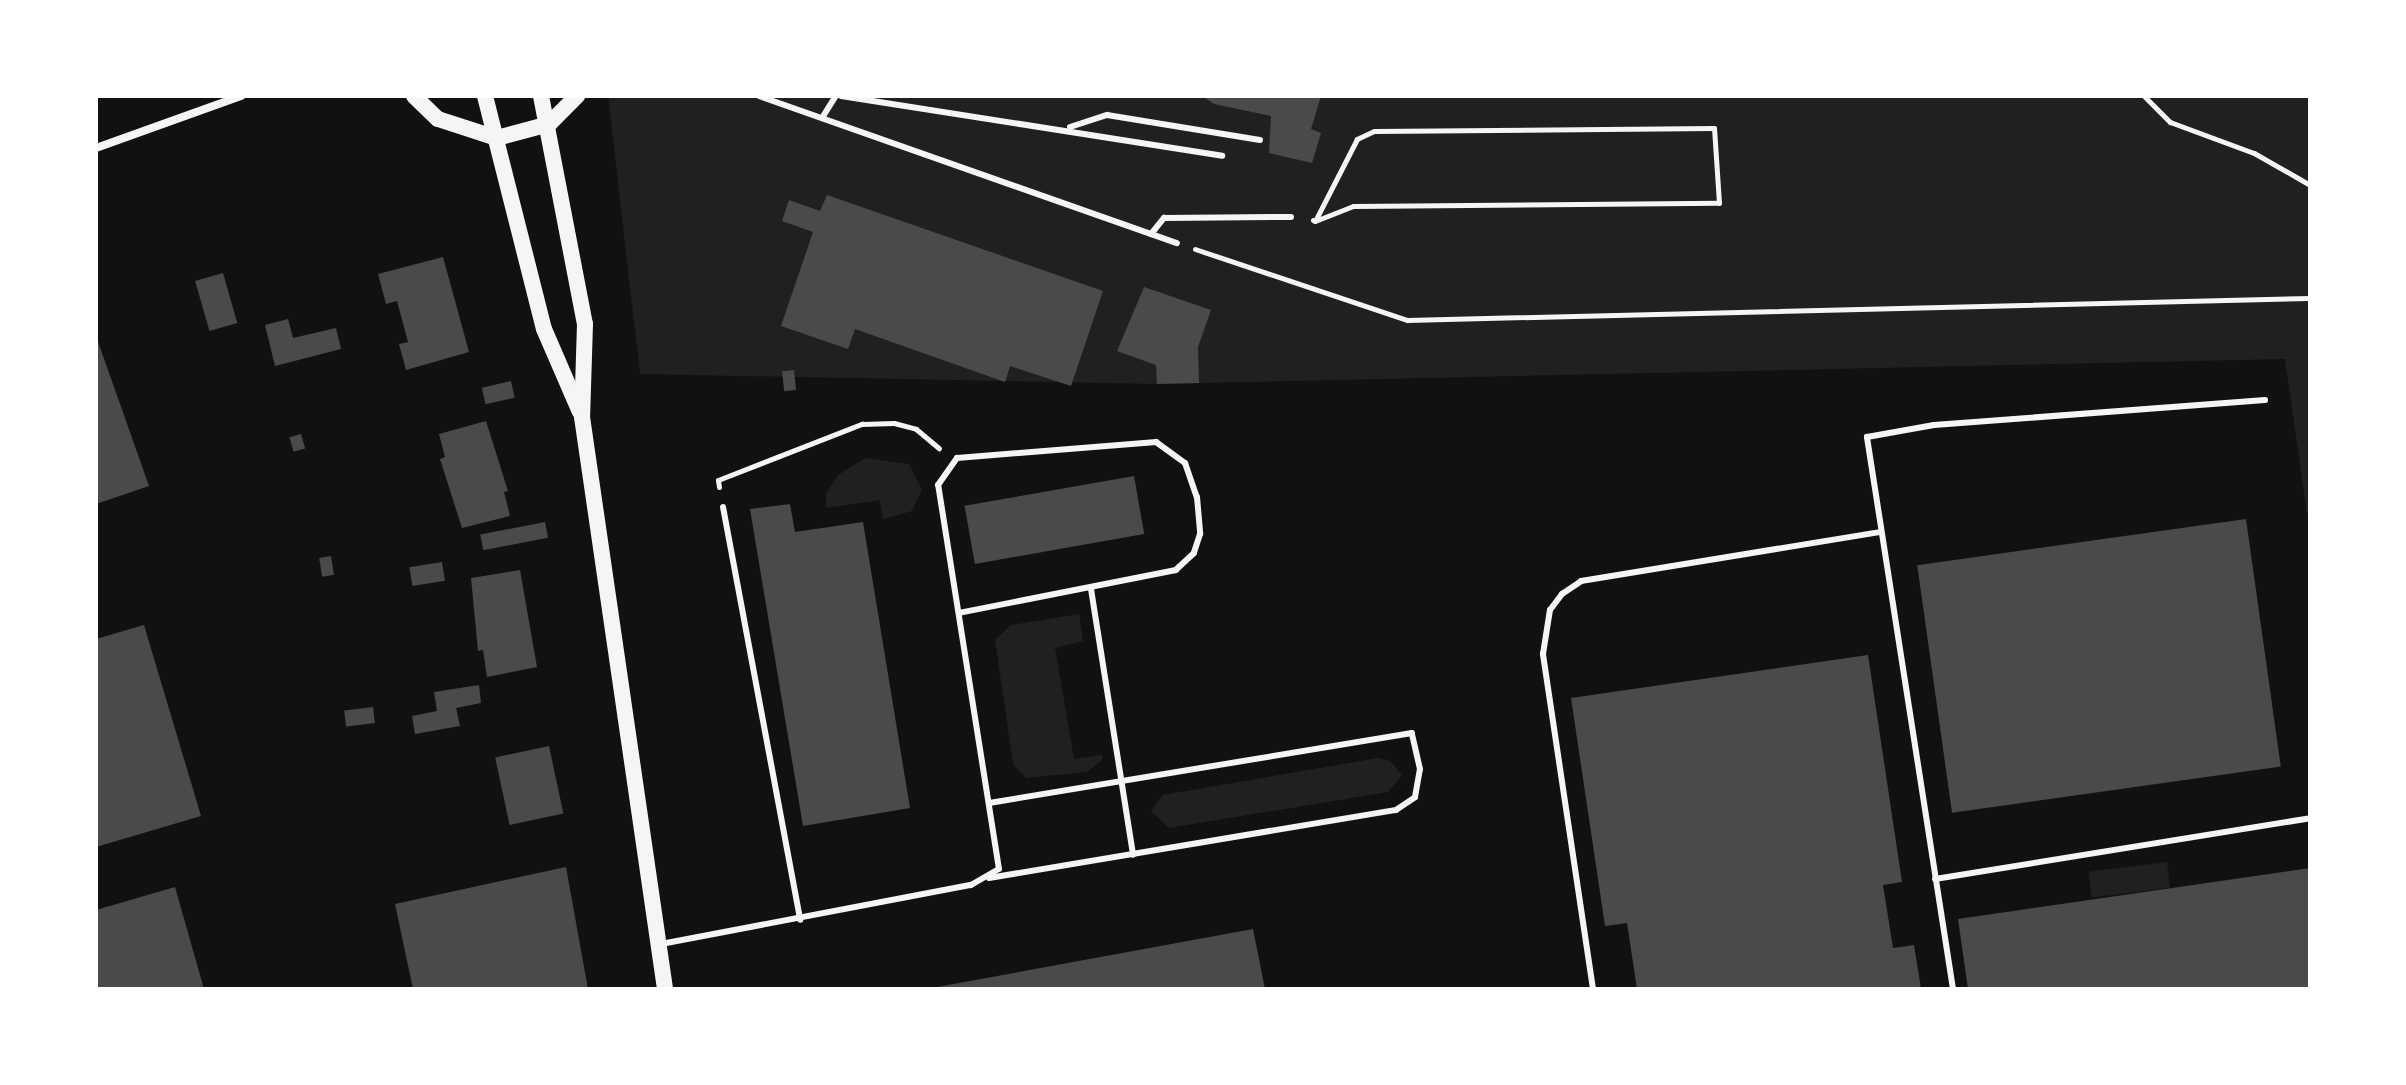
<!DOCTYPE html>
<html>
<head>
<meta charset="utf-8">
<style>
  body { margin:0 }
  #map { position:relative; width:2406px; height:1085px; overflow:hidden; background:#111; font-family:Jost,sans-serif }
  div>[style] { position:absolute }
  .green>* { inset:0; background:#202020; transform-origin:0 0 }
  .building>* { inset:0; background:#4a4a4a; transform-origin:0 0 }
  .path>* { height:5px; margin:-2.5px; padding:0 2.5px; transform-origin:2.5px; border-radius:2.5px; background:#f5f5f5 }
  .service>* { height:6px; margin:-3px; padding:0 3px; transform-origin:3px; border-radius:3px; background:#f5f5f5 }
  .minor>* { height:8px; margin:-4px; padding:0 4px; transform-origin:4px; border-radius:4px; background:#f5f5f5 }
  .secondary>* { height:16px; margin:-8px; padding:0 8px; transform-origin:8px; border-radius:8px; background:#f5f5f5 }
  span { translate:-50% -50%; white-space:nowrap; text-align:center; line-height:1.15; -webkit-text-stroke:6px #fff; paint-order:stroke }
  .frame { position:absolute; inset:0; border:98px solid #fff; pointer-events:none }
</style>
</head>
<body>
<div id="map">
  <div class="green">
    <div style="clip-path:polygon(608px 96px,2310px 96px,2310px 534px,2285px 359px,1156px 384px,640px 374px)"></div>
    <div style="clip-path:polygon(865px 458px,909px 464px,922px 490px,912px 511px,883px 519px,880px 500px,826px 508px,826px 494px,838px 475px)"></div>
    <div style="clip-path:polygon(1079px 614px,1083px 641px,1055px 648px,1074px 759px,1102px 755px,1102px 760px,1087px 772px,1026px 778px,1013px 764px,995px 640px,1011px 625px)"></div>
    <div style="clip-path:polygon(1378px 758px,1390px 761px,1402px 775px,1388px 792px,1169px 828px,1151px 811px,1163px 795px)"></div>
    <div style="left:2167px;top:862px;width:26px;height:79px;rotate:83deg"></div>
  </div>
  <div class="building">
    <div style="clip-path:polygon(1202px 96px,1321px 96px,1311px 129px,1321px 133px,1312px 163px,1269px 153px,1271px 116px,1214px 104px)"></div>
    <div style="clip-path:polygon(827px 195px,1103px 291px,1071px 386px,1010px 366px,1005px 382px,855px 329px,848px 349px,781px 326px,813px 232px,782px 221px,789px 200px,820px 211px)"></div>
    <div style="clip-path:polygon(443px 257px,469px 352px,406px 370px,399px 344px,408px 342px,397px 301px,386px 304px,378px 274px)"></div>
    <div style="left:223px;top:273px;width:52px;height:29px;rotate:74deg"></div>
    <div style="clip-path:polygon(1144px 287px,1211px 310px,1198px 347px,1199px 383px,1157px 384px,1156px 365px,1117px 351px)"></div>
    <div style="clip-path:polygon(288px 319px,293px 338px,336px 328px,341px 349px,275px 366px,265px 325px)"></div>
    <div style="clip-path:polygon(96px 336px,149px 486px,96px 504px)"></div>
    <div style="left:794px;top:370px;width:20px;height:12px;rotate:84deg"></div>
    <div style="left:511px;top:381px;width:17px;height:30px;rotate:77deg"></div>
    <div style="clip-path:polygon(486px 421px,508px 491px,504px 492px,510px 516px,462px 528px,440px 459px,445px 457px,439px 434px)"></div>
    <div style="left:301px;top:434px;width:15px;height:12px;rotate:74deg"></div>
    <div style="left:1134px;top:476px;width:59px;height:172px;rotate:80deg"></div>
    <div style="clip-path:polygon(790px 504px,795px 532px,863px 522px,910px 808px,803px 826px,750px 509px)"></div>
    <div style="left:2246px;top:519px;width:250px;height:332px;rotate:82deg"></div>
    <div style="left:545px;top:522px;width:16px;height:66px;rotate:79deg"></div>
    <div style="left:331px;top:556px;width:19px;height:12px;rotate:81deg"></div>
    <div style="left:442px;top:562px;width:19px;height:33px;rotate:81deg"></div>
    <div style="clip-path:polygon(520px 570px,537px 667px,487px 677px,483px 650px,478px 651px,471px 578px)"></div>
    <div style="clip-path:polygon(144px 625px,201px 816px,96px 847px,96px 639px)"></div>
    <div style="clip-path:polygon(1868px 655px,1902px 882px,1883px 885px,1893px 948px,1914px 945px,1921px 989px,1637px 989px,1627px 923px,1605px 926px,1571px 698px)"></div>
    <div style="clip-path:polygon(479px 685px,481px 703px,456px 708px,460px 726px,415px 734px,412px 716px,437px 711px,434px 692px)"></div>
    <div style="left:373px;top:707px;width:16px;height:29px;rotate:83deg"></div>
    <div style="left:549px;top:746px;width:69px;height:55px;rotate:78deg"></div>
    <div style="clip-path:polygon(566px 867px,588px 989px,413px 989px,395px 904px)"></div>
    <div style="clip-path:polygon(2310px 868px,2310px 989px,1968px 989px,1958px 919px)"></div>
    <div style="clip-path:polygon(175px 887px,204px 989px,96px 989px,96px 910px)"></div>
    <div style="clip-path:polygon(1253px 929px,1265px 989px,937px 989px,937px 987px)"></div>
  </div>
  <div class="path">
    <div style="left:2144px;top:96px;width:37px;rotate:45deg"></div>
    <div style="left:2170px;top:122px;width:90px;rotate:20.3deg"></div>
    <div style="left:2254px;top:153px;width:64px;rotate:29.7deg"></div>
    <div style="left:1313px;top:220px;width:2px;rotate:27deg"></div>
    <div style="left:1315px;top:221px;width:41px;rotate:-21.5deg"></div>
    <div style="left:1353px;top:206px;width:366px;rotate:-0.5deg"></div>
    <div style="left:1719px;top:203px;width:75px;rotate:-93.8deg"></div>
    <div style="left:1714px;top:128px;width:340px;rotate:179.5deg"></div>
    <div style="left:1374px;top:131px;width:19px;rotate:155deg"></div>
    <div style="left:1357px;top:139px;width:92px;rotate:117.1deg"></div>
    <div style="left:1195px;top:249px;width:224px;rotate:18.5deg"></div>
    <div style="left:1407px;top:320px;width:903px;rotate:-1.4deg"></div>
    <div style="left:719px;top:487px;width:7px;rotate:-98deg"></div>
    <div style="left:718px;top:480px;width:155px;rotate:-21.3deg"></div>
    <div style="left:862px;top:424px;width:32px;rotate:-2deg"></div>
    <div style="left:894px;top:423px;width:23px;rotate:15deg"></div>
    <div style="left:916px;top:429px;width:30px;rotate:40deg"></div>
  </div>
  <div class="service">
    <div style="left:759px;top:96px;width:443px;rotate:19.4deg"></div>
    <div style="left:841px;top:96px;width:386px;rotate:8.9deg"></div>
    <div style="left:822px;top:118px;width:26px;rotate:-58deg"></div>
    <div style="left:1070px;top:127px;width:39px;rotate:-18deg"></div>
    <div style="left:1107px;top:115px;width:155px;rotate:9.3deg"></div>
    <div style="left:1151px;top:234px;width:21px;rotate:-51deg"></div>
    <div style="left:1164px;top:218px;width:127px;rotate:-0.5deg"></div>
    <div style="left:723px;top:507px;width:420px;rotate:79.4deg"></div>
    <div style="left:1091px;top:589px;width:269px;rotate:81deg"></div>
    <div style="left:989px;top:878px;width:413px;rotate:-9.5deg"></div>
    <div style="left:1396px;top:810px;width:23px;rotate:-34deg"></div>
    <div style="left:1415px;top:797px;width:28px;rotate:-80deg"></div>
    <div style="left:1420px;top:769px;width:37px;rotate:-103deg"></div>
    <div style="left:1412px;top:733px;width:427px;rotate:170.6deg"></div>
    <div style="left:1935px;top:879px;width:380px;rotate:-9.2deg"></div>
    <div style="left:661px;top:944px;width:316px;rotate:-10.8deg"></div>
    <div style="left:971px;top:885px;width:32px;rotate:-30deg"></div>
    <div style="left:999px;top:869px;width:389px;rotate:-99deg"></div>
    <div style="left:938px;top:485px;width:33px;rotate:-55deg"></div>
    <div style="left:957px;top:458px;width:200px;rotate:-4.6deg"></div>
    <div style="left:1156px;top:442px;width:36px;rotate:36deg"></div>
    <div style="left:1185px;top:463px;width:36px;rotate:71deg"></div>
    <div style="left:1197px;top:497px;width:37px;rotate:85deg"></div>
    <div style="left:1200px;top:534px;width:20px;rotate:108deg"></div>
    <div style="left:1194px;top:553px;width:25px;rotate:137deg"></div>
    <div style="left:1176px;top:570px;width:221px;rotate:168.8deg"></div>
    <div style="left:1593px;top:989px;width:339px;rotate:-98.5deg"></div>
    <div style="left:1543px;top:654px;width:45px;rotate:-81deg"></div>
    <div style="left:1550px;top:610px;width:20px;rotate:-53deg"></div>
    <div style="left:1562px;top:594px;width:23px;rotate:-34deg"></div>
    <div style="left:1581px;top:581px;width:304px;rotate:-9.3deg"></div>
    <div style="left:1953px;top:989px;width:559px;rotate:-98.86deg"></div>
    <div style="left:1867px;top:437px;width:68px;rotate:-10.2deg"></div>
    <div style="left:1934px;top:425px;width:332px;rotate:-4.3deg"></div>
  </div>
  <div class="minor">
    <div style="left:96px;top:148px;width:154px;rotate:-19.7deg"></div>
  </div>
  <div class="secondary">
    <div style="left:414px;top:96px;width:33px;rotate:44deg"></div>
    <div style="left:438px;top:119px;width:62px;rotate:17.9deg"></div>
    <div style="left:497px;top:138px;width:54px;rotate:-15.1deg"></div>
    <div style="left:549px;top:124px;width:40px;rotate:-45deg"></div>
    <div style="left:485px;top:96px;width:240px;rotate:75.8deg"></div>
    <div style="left:544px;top:329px;width:90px;rotate:66.6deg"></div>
    <div style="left:541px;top:96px;width:232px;rotate:79.1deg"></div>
    <div style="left:585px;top:324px;width:93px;rotate:91.8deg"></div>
    <div style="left:582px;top:417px;width:578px;rotate:81.74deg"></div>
  </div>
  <div class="frame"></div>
</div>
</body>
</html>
